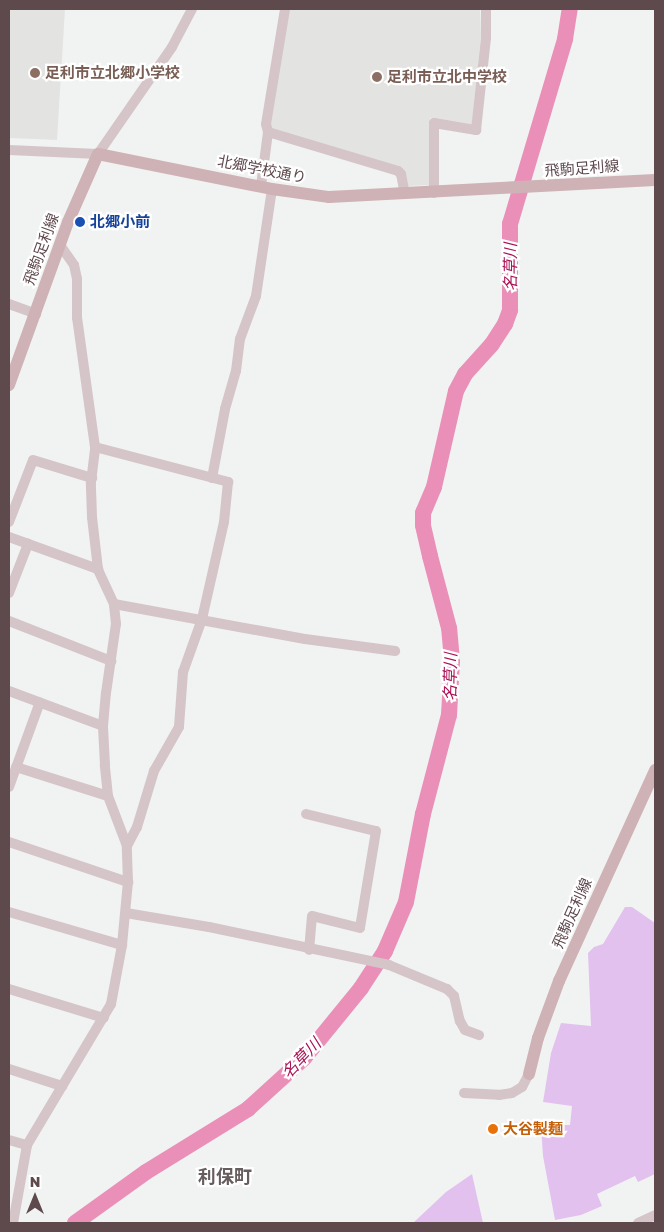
<!DOCTYPE html>
<html>
<head>
<meta charset="utf-8">
<style>
  body { margin:0 }
  #map { position:relative; width:664px; height:1232px; overflow:hidden; background:#f1f3f2; font-family:"Golos Text","Noto Sans JP",sans-serif }
  div>[style] { position:absolute }
  .education>* { inset:0; background:#e3e4e2 }
  .green>* { inset:0; background:#e2c1ef }
  .river>* { height:16px; margin:-8px; padding:0 8px; transform-origin:8px; border-radius:8px; background:#ea90b8 }
  .minor>* { height:10px; margin:-5px; padding:0 5px; transform-origin:5px; border-radius:5px; background:#d5c5c8 }
  .major>* { height:12px; margin:-6px; padding:0 6px; transform-origin:6px; border-radius:6px; background:#ceb2b6 }
  .dots>* { width:14px; height:14px; translate:-50% -50%; box-sizing:border-box; border:2px solid #fff; border-radius:50% }
  span { translate:-50% -50%; white-space:nowrap; text-align:center; line-height:1.15; -webkit-text-stroke:4.5px #fff; paint-order:stroke }
  .education-label { font-size:15px; color:#785e54; font-weight:700 }
  .left { translate:0 -50%; text-align:left }
  .street-label { font-size:15px; color:#5e494d }
  .transit-label { font-size:15px; color:#164399; font-weight:700 }
  .food-label { font-size:15px; color:#c56008; font-weight:700 }
  .water-label { font-size:16px; color:#aa1055; font-style:italic }
  .quarter-label { font-size:18px; color:#665d5e; font-weight:700 }
  .frame { position:absolute; inset:0; border:10px solid #5e494d; pointer-events:none }
  .north { position:absolute; left:10px; top:1172px; width:50px; height:50px; -webkit-text-stroke:4px #fff; paint-order:stroke; rotate:0deg; font-size:14px; font-weight:700; line-height:20px; text-align:center; color:#5e494d }
  .north::after { content:''; display:block; margin:auto; width:18px; height:22px; background:#5e494d; clip-path:polygon(50% 0,100% 100%,50% 72%,0 100%) }
</style>
</head>
<body>
<div id="map">
  <div class="education">
    <div style="clip-path:polygon(9px 9px,65px 9px,57px 140px,9px 138px)"></div>
    <div style="clip-path:polygon(289px 9px,480px 9px,481px 36px,472px 125px,430px 118px,429px 185px,408px 186px,400px 168px,273px 130px,270px 126px)"></div>
  </div>
  <div class="green">
    <div style="clip-path:polygon(625px 907px,632px 907px,655px 923px,655px 1174px,638px 1182px,635px 1176px,597px 1194px,602px 1206px,581px 1215px,555px 1220px,543px 1156px,541px 1125px,570px 1125px,572px 1106px,543px 1102px,551px 1053px,561px 1023px,591px 1026px,588px 953px,594px 947px,603px 944px)"></div>
    <div style="clip-path:polygon(472px 1174px,483px 1223px,413px 1223px,446px 1192px)"></div>
  </div>
  <div class="river">
    <div style="left:75px;top:1223px;width:87px;rotate:-35.7deg"></div>
    <div style="left:146px;top:1172px;width:120px;rotate:-31.7deg"></div>
    <div style="left:248px;top:1109px;width:76px;rotate:-42.3deg"></div>
    <div style="left:304px;top:1058px;width:90px;rotate:-50.8deg"></div>
    <div style="left:361px;top:988px;width:44px;rotate:-57deg"></div>
    <div style="left:385px;top:951px;width:53px;rotate:-66.8deg"></div>
    <div style="left:406px;top:902px;width:90px;rotate:-79.1deg"></div>
    <div style="left:423px;top:814px;width:102px;rotate:-75.3deg"></div>
    <div style="left:449px;top:715px;width:54px;rotate:-86.8deg"></div>
    <div style="left:452px;top:661px;width:33px;rotate:-95deg"></div>
    <div style="left:449px;top:628px;width:74px;rotate:-104.8deg"></div>
    <div style="left:430px;top:556px;width:32px;rotate:-103deg"></div>
    <div style="left:423px;top:525px;width:12px;rotate:-90deg"></div>
    <div style="left:423px;top:513px;width:28px;rotate:-67deg"></div>
    <div style="left:434px;top:487px;width:98px;rotate:-77.1deg"></div>
    <div style="left:456px;top:391px;width:19px;rotate:-62deg"></div>
    <div style="left:465px;top:374px;width:40px;rotate:-48deg"></div>
    <div style="left:492px;top:344px;width:24px;rotate:-57deg"></div>
    <div style="left:505px;top:324px;width:15px;rotate:-70deg"></div>
    <div style="left:510px;top:310px;width:86px;rotate:-90deg"></div>
    <div style="left:510px;top:224px;width:193px;rotate:-73.4deg"></div>
    <div style="left:565px;top:39px;width:30px;rotate:-81deg"></div>
  </div>
  <div class="minor">
    <div style="left:268px;top:132px;width:136px;rotate:16.7deg"></div>
    <div style="left:398px;top:171px;width:4px;rotate:45deg"></div>
    <div style="left:401px;top:174px;width:20px;rotate:79deg"></div>
    <div style="left:9px;top:150px;width:89px;rotate:2.6deg"></div>
    <div style="left:98px;top:154px;width:130px;rotate:-55.3deg"></div>
    <div style="left:172px;top:47px;width:43px;rotate:-62.2deg"></div>
    <div style="left:261px;top:186px;width:54px;rotate:-82.6deg"></div>
    <div style="left:268px;top:132px;width:8px;rotate:-104deg"></div>
    <div style="left:266px;top:124px;width:117px;rotate:-80.6deg"></div>
    <div style="left:434px;top:193px;width:70px;rotate:-90deg"></div>
    <div style="left:434px;top:123px;width:43px;rotate:9.5deg"></div>
    <div style="left:476px;top:130px;width:93px;rotate:-83.8deg"></div>
    <div style="left:486px;top:38px;width:29px;rotate:-90deg"></div>
    <div style="left:9px;top:304px;width:29px;rotate:20deg"></div>
    <div style="left:95px;top:447px;width:138px;rotate:14.7deg"></div>
    <div style="left:228px;top:482px;width:40px;rotate:95.7deg"></div>
    <div style="left:224px;top:522px;width:99px;rotate:102.8deg"></div>
    <div style="left:202px;top:619px;width:56px;rotate:109.7deg"></div>
    <div style="left:183px;top:672px;width:55px;rotate:94.2deg"></div>
    <div style="left:179px;top:727px;width:51px;rotate:119.6deg"></div>
    <div style="left:154px;top:771px;width:59px;rotate:106.9deg"></div>
    <div style="left:137px;top:827px;width:21px;rotate:118deg"></div>
    <div style="left:212px;top:478px;width:70px;rotate:-79.3deg"></div>
    <div style="left:225px;top:409px;width:40px;rotate:-74deg"></div>
    <div style="left:236px;top:371px;width:32px;rotate:-83deg"></div>
    <div style="left:240px;top:339px;width:46px;rotate:-69.6deg"></div>
    <div style="left:256px;top:296px;width:108px;rotate:-81.5deg"></div>
    <div style="left:9px;top:522px;width:66px;rotate:-68.8deg"></div>
    <div style="left:33px;top:460px;width:62px;rotate:17deg"></div>
    <div style="left:9px;top:537px;width:95px;rotate:19.8deg"></div>
    <div style="left:9px;top:593px;width:53px;rotate:-68.8deg"></div>
    <div style="left:114px;top:604px;width:194px;rotate:10.4deg"></div>
    <div style="left:305px;top:639px;width:91px;rotate:7.6deg"></div>
    <div style="left:9px;top:621px;width:110px;rotate:21.4deg"></div>
    <div style="left:9px;top:691px;width:100px;rotate:20.4deg"></div>
    <div style="left:16px;top:767px;width:96px;rotate:17.5deg"></div>
    <div style="left:9px;top:787px;width:90px;rotate:-70deg"></div>
    <div style="left:306px;top:814px;width:72px;rotate:13.7deg"></div>
    <div style="left:376px;top:831px;width:98px;rotate:99.4deg"></div>
    <div style="left:360px;top:928px;width:49px;rotate:-166deg"></div>
    <div style="left:312px;top:916px;width:34px;rotate:95deg"></div>
    <div style="left:9px;top:842px;width:126px;rotate:18.6deg"></div>
    <div style="left:9px;top:912px;width:118px;rotate:16.3deg"></div>
    <div style="left:126px;top:913px;width:84px;rotate:9.6deg"></div>
    <div style="left:209px;top:927px;width:184px;rotate:11.9deg"></div>
    <div style="left:389px;top:965px;width:63px;rotate:22.5deg"></div>
    <div style="left:447px;top:989px;width:10px;rotate:45deg"></div>
    <div style="left:454px;top:996px;width:26px;rotate:77deg"></div>
    <div style="left:460px;top:1021px;width:10px;rotate:61deg"></div>
    <div style="left:465px;top:1030px;width:15px;rotate:20deg"></div>
    <div style="left:9px;top:989px;width:99px;rotate:17deg"></div>
    <div style="left:9px;top:1069px;width:56px;rotate:17.8deg"></div>
    <div style="left:464px;top:1093px;width:35px;rotate:3deg"></div>
    <div style="left:499px;top:1095px;width:13px;rotate:-9deg"></div>
    <div style="left:512px;top:1093px;width:12px;rotate:-31deg"></div>
    <div style="left:522px;top:1087px;width:15px;rotate:-62deg"></div>
    <div style="left:9px;top:1140px;width:19px;rotate:16deg"></div>
    <div style="left:13px;top:1223px;width:79px;rotate:-79.8deg"></div>
    <div style="left:27px;top:1145px;width:164px;rotate:-59.2deg"></div>
    <div style="left:111px;top:1004px;width:60px;rotate:-79.4deg"></div>
    <div style="left:122px;top:945px;width:63px;rotate:-84.6deg"></div>
    <div style="left:128px;top:882px;width:36px;rotate:-92deg"></div>
    <div style="left:127px;top:846px;width:53px;rotate:-110.8deg"></div>
    <div style="left:108px;top:796px;width:31px;rotate:-96deg"></div>
    <div style="left:105px;top:765px;width:39px;rotate:-93deg"></div>
    <div style="left:103px;top:726px;width:33px;rotate:-85deg"></div>
    <div style="left:106px;top:693px;width:70px;rotate:-81.8deg"></div>
    <div style="left:116px;top:624px;width:20px;rotate:-96deg"></div>
    <div style="left:114px;top:604px;width:38px;rotate:-115deg"></div>
    <div style="left:98px;top:569px;width:52px;rotate:-96.6deg"></div>
    <div style="left:92px;top:517px;width:35px;rotate:-92deg"></div>
    <div style="left:91px;top:482px;width:35px;rotate:-83deg"></div>
    <div style="left:95px;top:447px;width:130px;rotate:-97.9deg"></div>
    <div style="left:77px;top:318px;width:39px;rotate:-90deg"></div>
    <div style="left:77px;top:279px;width:14px;rotate:-102deg"></div>
    <div style="left:74px;top:265px;width:24px;rotate:-125deg"></div>
    <div style="left:638px;top:1223px;width:19px;rotate:-25deg"></div>
  </div>
  <div class="major">
    <div style="left:9px;top:385px;width:173px;rotate:-70.1deg"></div>
    <div style="left:68px;top:222px;width:74px;rotate:-66.2deg"></div>
    <div style="left:98px;top:154px;width:177px;rotate:11.4deg"></div>
    <div style="left:272px;top:189px;width:58px;rotate:8deg"></div>
    <div style="left:329px;top:197px;width:326px;rotate:-3deg"></div>
    <div style="left:529px;top:1074px;width:37px;rotate:-76deg"></div>
    <div style="left:538px;top:1038px;width:61px;rotate:-69.8deg"></div>
    <div style="left:559px;top:981px;width:232px;rotate:-65.5deg"></div>
  </div>
  <div class="dots">
    <div style="left:35px;top:73px;background:#8d6e63"></div>
    <div style="left:377px;top:77px;background:#8d6e63"></div>
    <div style="left:80px;top:222px;background:#1a4fb4"></div>
    <div style="left:493px;top:1129px;background:#e8710a"></div>
  </div>
  <div class="education-label">
    <span class="left" style="left:45px;top:73px">足利市立北郷小学校</span>
    <span class="left" style="left:387px;top:77px">足利市立北中学校</span>
  </div>
  <div class="street-label">
    <span style="left:582px;top:168px;rotate:-4deg">飛駒足利線</span>
    <span style="left:262px;top:169px;rotate:11deg">北郷学校通り</span>
    <span style="left:41px;top:249px;rotate:-70deg">飛駒足利線</span>
    <span style="left:572px;top:913px;rotate:-66deg">飛駒足利線</span>
  </div>
  <div class="transit-label">
    <span class="left" style="left:90px;top:222px">北郷小前</span>
  </div>
  <div class="food-label">
    <span class="left" style="left:503px;top:1129px">大谷製麺</span>
  </div>
  <div class="water-label">
    <span style="left:510px;top:267px;rotate:-90deg">名草川</span>
    <span style="left:450px;top:677px;rotate:-89deg">名草川</span>
    <span style="left:301px;top:1058px;rotate:-46deg">名草川</span>
  </div>
  <div class="quarter-label">
    <span style="left:225px;top:1176px">利保町</span>
  </div>
  <div class="frame"></div>
  <div class="north">N</div>
</div>
</body>
</html>
